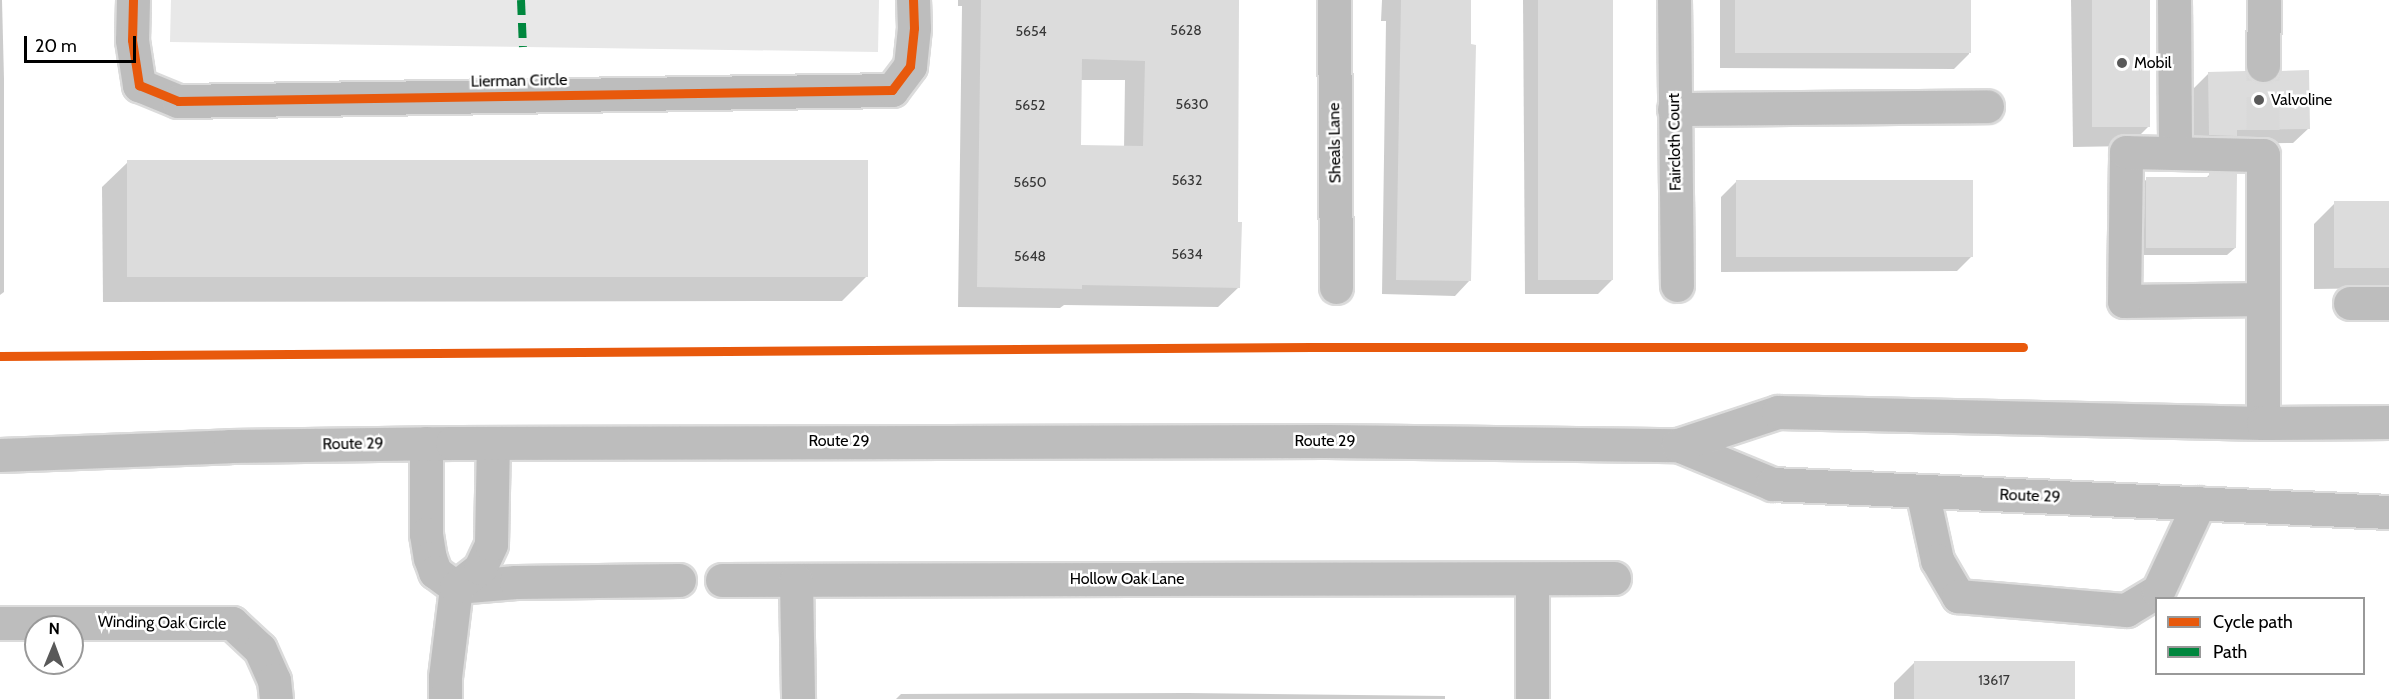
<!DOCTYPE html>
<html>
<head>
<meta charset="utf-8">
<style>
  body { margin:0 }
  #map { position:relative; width:2389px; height:699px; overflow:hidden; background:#fff; font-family:Cabin,sans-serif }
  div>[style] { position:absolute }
  .green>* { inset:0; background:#e8e8e8 }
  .shadow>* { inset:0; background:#0003 }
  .building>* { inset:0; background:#dcdcdc; transform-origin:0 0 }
  .minor-tunnel>* { height:33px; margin-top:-16.5px; transform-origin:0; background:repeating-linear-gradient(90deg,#d9d9d9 0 33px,transparent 0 49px) }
  .roads { filter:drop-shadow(2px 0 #dbdbdb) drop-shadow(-2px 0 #dbdbdb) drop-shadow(0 2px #dbdbdb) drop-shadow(0 -2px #dbdbdb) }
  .minor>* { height:33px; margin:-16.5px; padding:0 16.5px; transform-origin:16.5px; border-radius:16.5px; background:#bdbdbd }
  .major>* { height:33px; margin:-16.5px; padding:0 16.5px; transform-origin:16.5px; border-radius:16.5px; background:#bdbdbd }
  .quiet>* { height:8px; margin-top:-4px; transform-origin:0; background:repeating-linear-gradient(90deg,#00873e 0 15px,transparent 0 23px) }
  .cycleway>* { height:9px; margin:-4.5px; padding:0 4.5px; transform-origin:4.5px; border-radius:4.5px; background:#e8590c }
  .dots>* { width:16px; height:16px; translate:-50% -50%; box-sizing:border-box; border:3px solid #fff; border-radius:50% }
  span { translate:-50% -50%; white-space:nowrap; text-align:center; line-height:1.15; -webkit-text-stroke:5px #fff; paint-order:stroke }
  .number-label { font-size:14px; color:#373737 }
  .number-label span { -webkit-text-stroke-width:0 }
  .poi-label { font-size:16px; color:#000 }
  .left { translate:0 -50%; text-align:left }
  .street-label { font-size:16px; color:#000 }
  .legend { position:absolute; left:2155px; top:597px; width:210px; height:78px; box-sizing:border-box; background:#fff; border:2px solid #999; margin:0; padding:8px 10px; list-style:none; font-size:18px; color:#000 }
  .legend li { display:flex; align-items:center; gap:12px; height:30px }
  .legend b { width:30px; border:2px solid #999 }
  .north { position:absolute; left:24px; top:615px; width:60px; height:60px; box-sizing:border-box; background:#fff; border:2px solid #999; border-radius:50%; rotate:1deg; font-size:16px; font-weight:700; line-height:24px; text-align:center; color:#000 }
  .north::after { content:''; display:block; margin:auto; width:21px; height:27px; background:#595959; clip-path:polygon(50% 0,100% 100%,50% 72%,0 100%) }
  .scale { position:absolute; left:24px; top:36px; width:112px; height:27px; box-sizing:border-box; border:3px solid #000; border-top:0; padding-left:8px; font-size:18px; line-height:21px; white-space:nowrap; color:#000; -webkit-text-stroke:4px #fff; paint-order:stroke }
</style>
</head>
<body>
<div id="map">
  <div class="green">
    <div style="clip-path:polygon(171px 0,879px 0,878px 52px,170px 42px)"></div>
  </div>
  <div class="shadow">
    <div style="clip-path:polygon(0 0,2px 0,4px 79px,4px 292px,0 295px)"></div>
    <div style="clip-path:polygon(evenodd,958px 0,1237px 0,1236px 224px,1239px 287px,1218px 307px,1064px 305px,1060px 308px,958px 307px,962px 6px,958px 6px,958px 0,1080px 80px,1125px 80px,1124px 148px,1079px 147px,1080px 80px)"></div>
    <div style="clip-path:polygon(1382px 0,1470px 0,1470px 280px,1455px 296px,1382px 294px,1386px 21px,1381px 21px)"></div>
    <div style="clip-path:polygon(1523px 0,1612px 0,1613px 279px,1598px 294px,1525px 294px)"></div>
    <div style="clip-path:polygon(1720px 0,1970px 0,1969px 54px,1954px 69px,1720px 68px)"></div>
    <div style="clip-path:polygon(2071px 0,2148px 0,2150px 125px,2129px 146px,2073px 147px)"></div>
    <div style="clip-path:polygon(2281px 72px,2309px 128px,2293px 143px,2226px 144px,2194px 150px,2194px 88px,2209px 73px,2263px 85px,2270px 83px)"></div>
    <div style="clip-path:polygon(128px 162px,867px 276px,842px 301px,103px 302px,102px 187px)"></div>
    <div style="clip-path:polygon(2210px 174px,2235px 248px,2227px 255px,2139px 255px,2139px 186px,2147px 179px,2205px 179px)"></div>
    <div style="clip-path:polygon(1736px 182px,1972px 256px,1957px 271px,1721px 272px,1721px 197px)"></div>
    <div style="clip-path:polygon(2389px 202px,2389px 288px,2314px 289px,2314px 224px,2335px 203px)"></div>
    <div style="clip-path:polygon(1915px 662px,2073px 699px,1894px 699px,1894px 683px)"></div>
    <div style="clip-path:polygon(1188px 693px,1445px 696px,1445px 699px,896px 699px,901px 694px)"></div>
  </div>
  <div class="building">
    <div style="clip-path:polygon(evenodd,981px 0,1239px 0,1238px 222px,1242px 222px,1240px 288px,1082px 285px,1082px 289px,977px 287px,981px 0,1082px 59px,1145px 61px,1143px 146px,1081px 145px,1082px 59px)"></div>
    <div style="clip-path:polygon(1401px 0,1471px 0,1471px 44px,1476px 45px,1471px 281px,1396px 280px)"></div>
    <div style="left:1538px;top:0;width:75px;height:280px"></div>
    <div style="left:1735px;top:0;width:236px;height:53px"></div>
    <div style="left:2092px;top:0;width:58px;height:127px"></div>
    <div style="clip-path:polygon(2309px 70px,2310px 129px,2237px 130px,2237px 136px,2209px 135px,2208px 72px,2246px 71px,2253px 81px,2263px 84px,2273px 81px,2280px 71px)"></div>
    <div style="left:127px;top:160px;width:741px;height:117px"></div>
    <div style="clip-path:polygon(2209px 173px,2237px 173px,2236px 248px,2146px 248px,2146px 177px,2209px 177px)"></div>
    <div style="left:1736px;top:180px;width:237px;height:77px"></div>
    <div style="left:2389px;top:201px;width:67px;height:55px;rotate:90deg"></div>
    <div style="left:1914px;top:661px;width:161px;height:38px"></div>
  </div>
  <div class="minor-tunnel">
    <div style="left:2263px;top:130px;width:65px;rotate:-90deg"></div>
  </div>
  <div class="roads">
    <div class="minor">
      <div style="left:133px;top:0;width:40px;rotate:91.4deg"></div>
      <div style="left:132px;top:40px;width:46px;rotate:81.2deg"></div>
      <div style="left:139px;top:85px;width:42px;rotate:22.3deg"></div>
      <div style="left:178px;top:101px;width:714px;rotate:-0.88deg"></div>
      <div style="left:892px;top:90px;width:30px;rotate:-53deg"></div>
      <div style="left:910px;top:66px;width:38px;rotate:-84deg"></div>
      <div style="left:914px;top:28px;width:28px;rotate:-92deg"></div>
      <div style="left:1334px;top:0;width:287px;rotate:89.6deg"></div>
      <div style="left:1674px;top:0;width:285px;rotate:89.4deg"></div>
      <div style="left:2174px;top:0;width:153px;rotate:89.6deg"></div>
      <div style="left:2263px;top:65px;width:65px;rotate:-89.1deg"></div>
      <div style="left:1674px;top:109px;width:313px;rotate:-0.5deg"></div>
      <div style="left:2263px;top:299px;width:139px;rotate:179.2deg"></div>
      <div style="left:2124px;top:301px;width:149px;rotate:-89.2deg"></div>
      <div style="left:2126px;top:152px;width:137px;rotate:1.3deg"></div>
      <div style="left:2263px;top:155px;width:268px;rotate:90deg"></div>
      <div style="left:2350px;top:303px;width:39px"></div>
      <div style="left:426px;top:443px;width:91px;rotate:90deg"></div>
      <div style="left:426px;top:534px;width:24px;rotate:81deg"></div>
      <div style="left:430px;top:558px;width:15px;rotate:70deg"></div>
      <div style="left:435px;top:572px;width:26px;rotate:36deg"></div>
      <div style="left:456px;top:587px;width:60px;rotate:-4.8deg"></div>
      <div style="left:516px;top:582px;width:163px;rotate:-0.7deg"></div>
      <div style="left:1922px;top:491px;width:71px;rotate:77.7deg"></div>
      <div style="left:1937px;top:560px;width:42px;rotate:59.7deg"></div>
      <div style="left:1958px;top:596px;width:169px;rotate:4.8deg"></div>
      <div style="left:2126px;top:610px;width:37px;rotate:-31deg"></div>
      <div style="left:2158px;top:591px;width:97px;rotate:-65deg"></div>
      <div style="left:722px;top:580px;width:892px;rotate:-0.13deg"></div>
      <div style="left:796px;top:580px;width:119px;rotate:89deg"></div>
      <div style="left:0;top:623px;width:232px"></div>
      <div style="left:232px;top:623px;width:38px;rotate:43deg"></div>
      <div style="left:260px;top:649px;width:34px;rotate:66deg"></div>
      <div style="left:274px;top:680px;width:19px;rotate:84deg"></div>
      <div style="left:445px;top:699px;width:22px;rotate:-90deg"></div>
      <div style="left:445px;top:677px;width:91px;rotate:-83deg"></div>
      <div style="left:456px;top:587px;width:31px;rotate:-38deg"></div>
      <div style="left:480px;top:568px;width:26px;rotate:-65deg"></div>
      <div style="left:491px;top:544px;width:101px;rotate:-88.9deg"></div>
      <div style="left:1532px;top:699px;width:119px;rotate:-90deg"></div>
    </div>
    <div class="major">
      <div style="left:1678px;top:445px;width:102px;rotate:22.5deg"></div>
      <div style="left:1772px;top:484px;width:618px;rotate:2.6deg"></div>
      <div style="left:0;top:455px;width:230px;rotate:-2.2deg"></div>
      <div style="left:230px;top:446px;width:222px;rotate:-0.8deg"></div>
      <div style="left:452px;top:443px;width:875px;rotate:-0.13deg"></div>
      <div style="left:1327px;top:441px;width:351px;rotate:0.7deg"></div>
      <div style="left:1678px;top:445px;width:105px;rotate:-18.3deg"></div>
      <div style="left:1778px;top:412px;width:485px;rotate:1.3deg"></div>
      <div style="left:2263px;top:423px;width:126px;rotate:-0.5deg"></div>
    </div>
  </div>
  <div class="quiet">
    <div style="left:521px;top:0;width:47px;rotate:87.6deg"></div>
  </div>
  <div class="cycleway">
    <div style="left:133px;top:0;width:40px;rotate:91.4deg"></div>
    <div style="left:132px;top:40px;width:46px;rotate:81.2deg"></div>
    <div style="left:139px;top:85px;width:42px;rotate:22.3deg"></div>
    <div style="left:178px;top:101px;width:714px;rotate:-0.88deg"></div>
    <div style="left:892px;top:90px;width:30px;rotate:-53deg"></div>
    <div style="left:910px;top:66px;width:38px;rotate:-84deg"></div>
    <div style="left:914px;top:28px;width:28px;rotate:-92deg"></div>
    <div style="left:0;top:356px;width:1312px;rotate:-0.39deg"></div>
    <div style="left:1312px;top:347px;width:711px"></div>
  </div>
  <div class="dots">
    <div style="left:2122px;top:63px;background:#595959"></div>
    <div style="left:2259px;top:100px;background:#595959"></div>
  </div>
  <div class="number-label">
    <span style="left:1186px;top:30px">5628</span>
    <span style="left:1031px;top:31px">5654</span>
    <span style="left:1192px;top:104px">5630</span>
    <span style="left:1030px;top:105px">5652</span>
    <span style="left:1187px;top:180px">5632</span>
    <span style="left:1030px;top:182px">5650</span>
    <span style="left:1187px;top:254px">5634</span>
    <span style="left:1030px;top:256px">5648</span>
    <span style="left:1994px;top:680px">13617</span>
  </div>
  <div class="poi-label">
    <span class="left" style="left:2134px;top:63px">Mobil</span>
    <span class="left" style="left:2271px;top:100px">Valvoline</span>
  </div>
  <div class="street-label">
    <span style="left:519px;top:81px;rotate:-1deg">Lierman Circle</span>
    <span style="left:1675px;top:142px;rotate:-91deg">Faircloth Court</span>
    <span style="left:1335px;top:143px;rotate:-91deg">Sheals Lane</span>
    <span style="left:839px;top:441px">Route 29</span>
    <span style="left:1325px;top:441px">Route 29</span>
    <span style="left:353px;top:444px;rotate:-1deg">Route 29</span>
    <span style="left:2030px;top:496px;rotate:2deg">Route 29</span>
    <span style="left:1127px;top:579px">Hollow Oak Lane</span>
    <span style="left:162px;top:623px;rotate:1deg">Winding Oak Circle</span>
  </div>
  <ul class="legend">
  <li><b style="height:8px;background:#e8590c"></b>Cycle path</li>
  <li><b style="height:8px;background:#00873e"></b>Path</li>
  </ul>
  <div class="north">N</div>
  <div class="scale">20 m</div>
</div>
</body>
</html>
